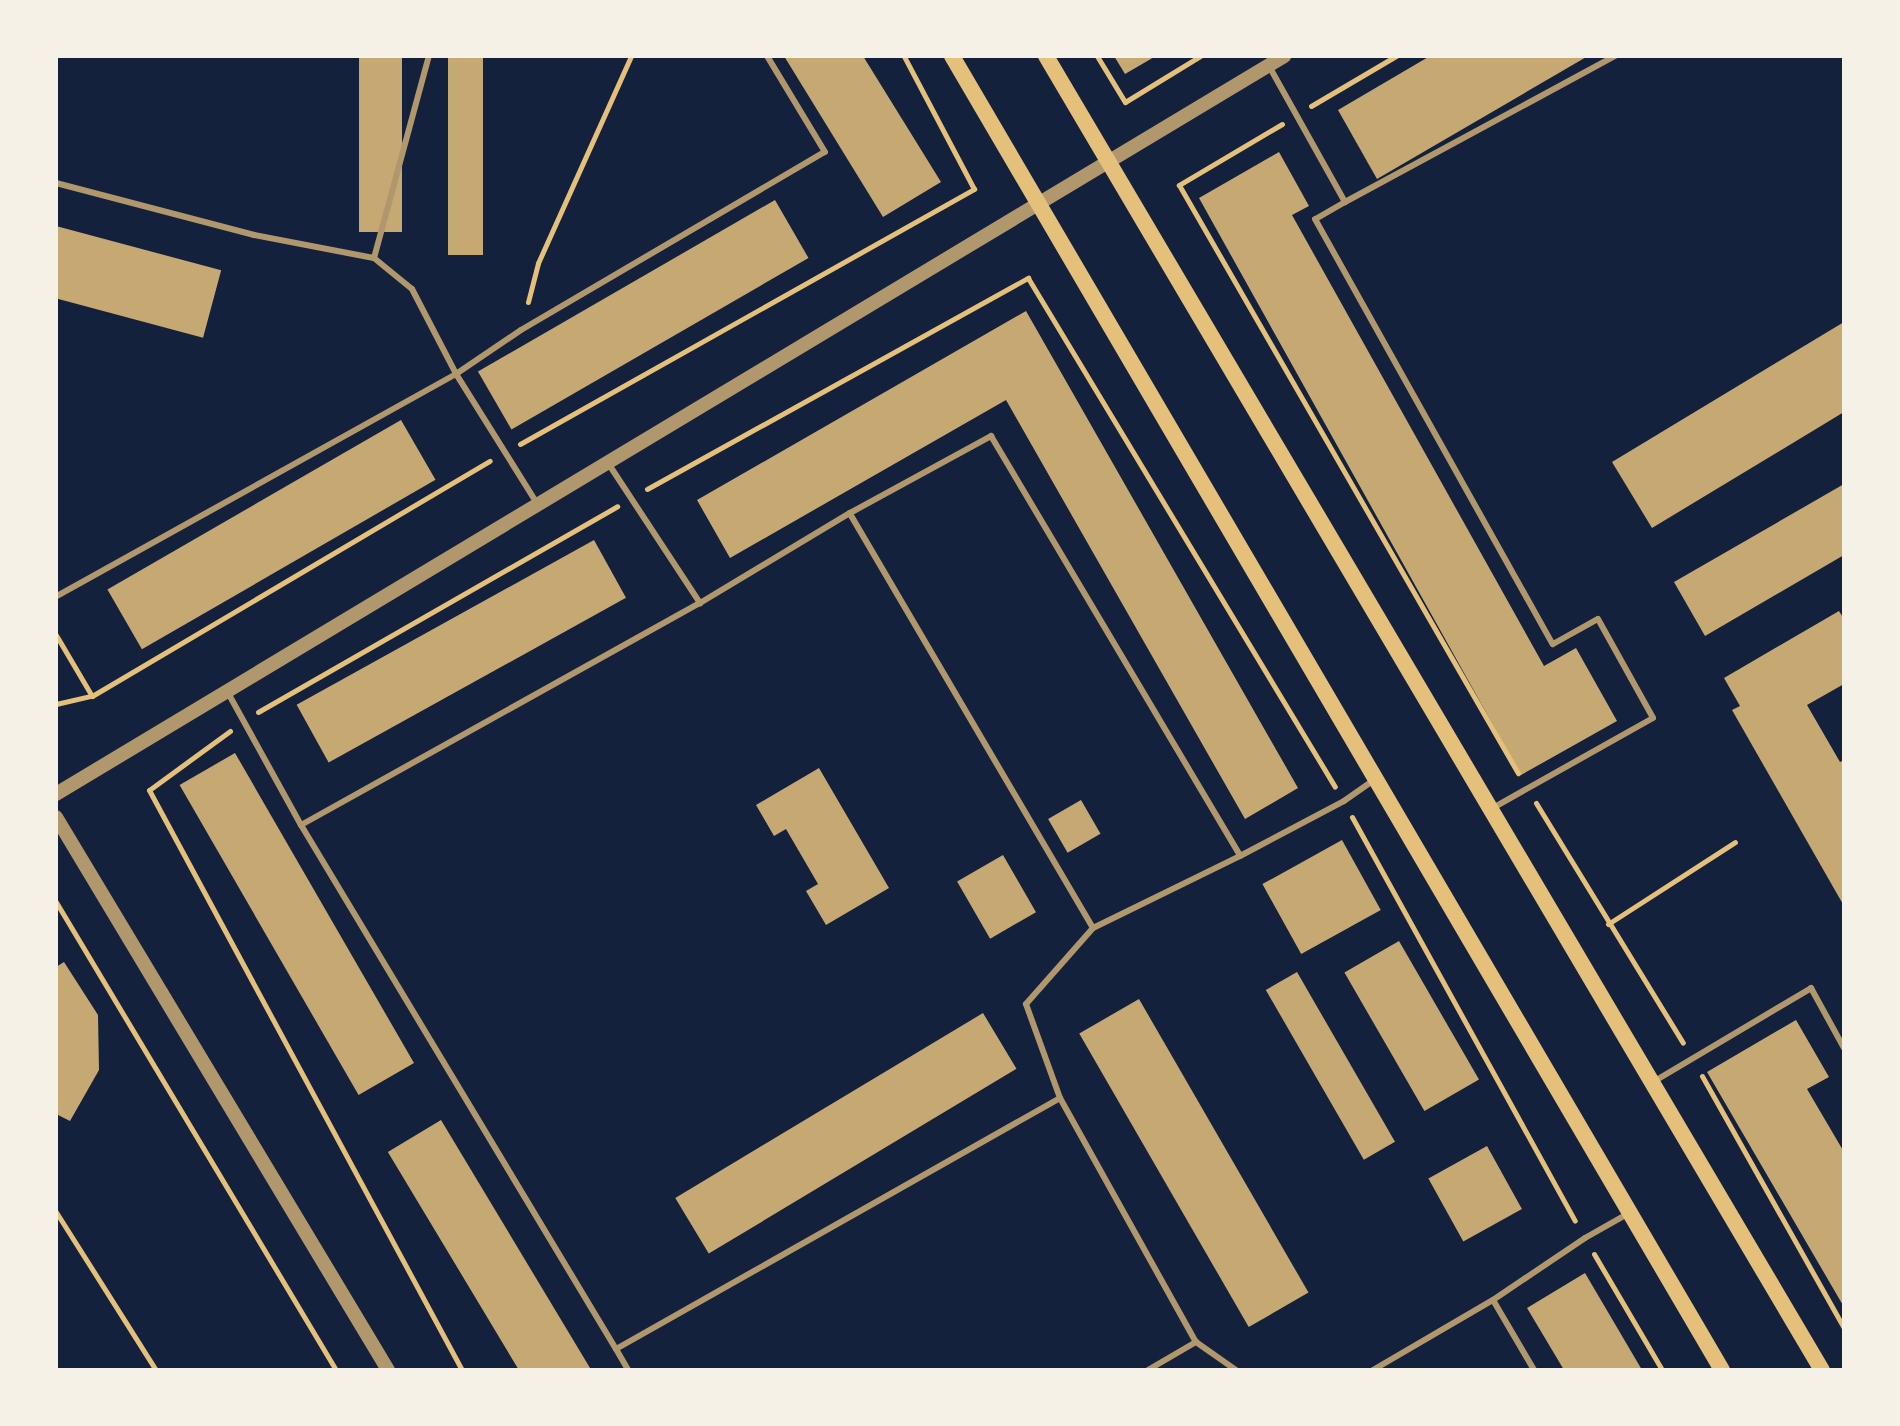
<!DOCTYPE html>
<html>
<head>
<meta charset="utf-8">
<style>
  body { margin:0 }
  #map { position:relative; width:1900px; height:1426px; overflow:hidden; background:#14213d; font-family:"PT Sans Narrow",sans-serif }
  div>[style] { position:absolute }
  .building>* { inset:0; background:#c6a872; transform-origin:0 0 }
  .path>* { height:5px; margin:-2.5px; padding:0 2.5px; transform-origin:2.5px; border-radius:2.5px; background:#e5c07b }
  .service>* { height:6px; margin:-3px; padding:0 3px; transform-origin:3px; border-radius:3px; background:#b1986c }
  .tertiary>* { height:14px; margin:-7px; padding:0 7px; transform-origin:7px; border-radius:7px; background:#b1986c }
  .secondary>* { height:16px; margin:-8px; padding:0 8px; transform-origin:8px; border-radius:8px; background:#e5c07b }
  span { translate:-50% -50%; white-space:nowrap; text-align:center; line-height:1.15; -webkit-text-stroke:7px #f6f1e7; paint-order:stroke }
  .frame { position:absolute; inset:0; border:58px solid #f6f1e7; pointer-events:none }
</style>
</head>
<body>
<div id="map">
  <div class="building">
    <div style="left:359px;top:56px;width:43px;height:176px"></div>
    <div style="left:448px;top:56px;width:35px;height:199px"></div>
    <div style="clip-path:polygon(784px 56px,863px 56px,941px 182px,883px 217px)"></div>
    <div style="clip-path:polygon(1114px 56px,1156px 56px,1125px 74px)"></div>
    <div style="clip-path:polygon(1430px 56px,1588px 56px,1377px 179px,1338px 110px)"></div>
    <div style="clip-path:polygon(1279px 152px,1309px 206px,1292px 215px,1544px 666px,1576px 648px,1617px 721px,1521px 775px,1199px 198px)"></div>
    <div style="left:775px;top:200px;width:67px;height:343px;rotate:60deg"></div>
    <div style="left:56px;top:226px;width:171px;height:70px;rotate:15deg"></div>
    <div style="clip-path:polygon(1026px 311px,1298px 788px,1245px 819px,1006px 400px,730px 558px,697px 500px)"></div>
    <div style="clip-path:polygon(1844px 322px,1844px 412px,1652px 528px,1612px 462px)"></div>
    <div style="left:401px;top:420px;width:69px;height:339px;rotate:60deg"></div>
    <div style="clip-path:polygon(1844px 484px,1844px 555px,1705px 636px,1674px 582px)"></div>
    <div style="left:594px;top:540px;width:66px;height:340px;rotate:61deg"></div>
    <div style="clip-path:polygon(1839px 611px,1844px 619px,1844px 684px,1807px 705px,1840px 762px,1844px 760px,1844px 906px,1732px 710px,1740px 706px,1724px 678px)"></div>
    <div style="left:235px;top:753px;width:358px;height:64px;rotate:60deg"></div>
    <div style="clip-path:polygon(819px 768px,889px 888px,826px 925px,806px 891px,818px 884px,786px 829px,774px 836px,756px 805px)"></div>
    <div style="left:1081px;top:800px;width:39px;height:38px;rotate:60deg"></div>
    <div style="left:1342px;top:840px;width:80px;height:91px;rotate:61deg"></div>
    <div style="left:1003px;top:855px;width:66px;height:53px;rotate:60deg"></div>
    <div style="left:1399px;top:941px;width:160px;height:63px;rotate:60deg"></div>
    <div style="clip-path:polygon(64px 962px,98px 1015px,99px 1070px,70px 1121px,56px 1114px,56px 967px)"></div>
    <div style="left:1297px;top:972px;width:196px;height:36px;rotate:60deg"></div>
    <div style="left:1139px;top:999px;width:339px;height:69px;rotate:60deg"></div>
    <div style="left:983px;top:1013px;width:65px;height:359px;rotate:59deg"></div>
    <div style="clip-path:polygon(1796px 1020px,1829px 1077px,1807px 1089px,1844px 1152px,1844px 1307px,1707px 1072px)"></div>
    <div style="left:441px;top:1120px;width:292px;height:62px;rotate:59deg"></div>
    <div style="left:1487px;top:1146px;width:72px;height:67px;rotate:61deg"></div>
    <div style="clip-path:polygon(1585px 1273px,1642px 1370px,1564px 1370px,1527px 1308px)"></div>
  </div>
  <div class="path">
    <div style="left:1097px;top:56px;width:54px;rotate:58.7deg"></div>
    <div style="left:1125px;top:102px;width:88px;rotate:-31.5deg"></div>
    <div style="left:1311px;top:106px;width:99px;rotate:-30.5deg"></div>
    <div style="left:1282px;top:124px;width:120px;rotate:149.4deg"></div>
    <div style="left:1179px;top:185px;width:679px;rotate:60.04deg"></div>
    <div style="left:528px;top:302px;width:40px;rotate:-75.6deg"></div>
    <div style="left:538px;top:263px;width:227px;rotate:-65.8deg"></div>
    <div style="left:520px;top:444px;width:521px;rotate:-29.32deg"></div>
    <div style="left:974px;top:189px;width:150px;rotate:-117.8deg"></div>
    <div style="left:647px;top:489px;width:436px;rotate:-29deg"></div>
    <div style="left:1028px;top:278px;width:594px;rotate:58.9deg"></div>
    <div style="left:56px;top:635px;width:71px;rotate:59.5deg"></div>
    <div style="left:56px;top:704px;width:37px;rotate:-13deg"></div>
    <div style="left:92px;top:696px;width:462px;rotate:-30.6deg"></div>
    <div style="left:258px;top:712px;width:414px;rotate:-29.8deg"></div>
    <div style="left:230px;top:731px;width:100px;rotate:143.9deg"></div>
    <div style="left:149px;top:790px;width:659px;rotate:61.65deg"></div>
    <div style="left:1536px;top:803px;width:281px;rotate:58.5deg"></div>
    <div style="left:1352px;top:817px;width:461px;rotate:61.1deg"></div>
    <div style="left:56px;top:902px;width:545px;rotate:59.11deg"></div>
    <div style="left:1608px;top:924px;width:151px;rotate:-32.8deg"></div>
    <div style="left:1702px;top:1076px;width:289px;rotate:60.6deg"></div>
    <div style="left:56px;top:1212px;width:187px;rotate:57.7deg"></div>
    <div style="left:1594px;top:1254px;width:134px;rotate:59.6deg"></div>
  </div>
  <div class="service">
    <div style="left:1269px;top:66px;width:156px;rotate:60.8deg"></div>
    <div style="left:1345px;top:202px;width:34px;rotate:150deg"></div>
    <div style="left:1315px;top:219px;width:487px;rotate:60.8deg"></div>
    <div style="left:1553px;top:644px;width:51px;rotate:-29.1deg"></div>
    <div style="left:1598px;top:619px;width:113px;rotate:60.9deg"></div>
    <div style="left:1653px;top:718px;width:186px;rotate:150.7deg"></div>
    <div style="left:56px;top:183px;width:205px;rotate:14.7deg"></div>
    <div style="left:254px;top:235px;width:122px;rotate:10.9deg"></div>
    <div style="left:374px;top:258px;width:49px;rotate:39.2deg"></div>
    <div style="left:412px;top:289px;width:96px;rotate:62.6deg"></div>
    <div style="left:456px;top:374px;width:458px;rotate:150.9deg"></div>
    <div style="left:1345px;top:202px;width:307px;rotate:-28.4deg"></div>
    <div style="left:374px;top:258px;width:209px;rotate:-74.8deg"></div>
    <div style="left:608px;top:463px;width:168px;rotate:56.7deg"></div>
    <div style="left:700px;top:603px;width:175px;rotate:-31deg"></div>
    <div style="left:850px;top:513px;width:161px;rotate:-28.6deg"></div>
    <div style="left:991px;top:436px;width:488px;rotate:59.3deg"></div>
    <div style="left:1240px;top:856px;width:118px;rotate:-27.9deg"></div>
    <div style="left:1344px;top:801px;width:37px;rotate:-35deg"></div>
    <div style="left:538px;top:505px;width:155px;rotate:-122deg"></div>
    <div style="left:456px;top:374px;width:78px;rotate:-34.1deg"></div>
    <div style="left:521px;top:330px;width:352px;rotate:-30.4deg"></div>
    <div style="left:825px;top:152px;width:112px;rotate:-121.1deg"></div>
    <div style="left:227px;top:691px;width:153px;rotate:61.1deg"></div>
    <div style="left:301px;top:825px;width:611px;rotate:58.99deg"></div>
    <div style="left:616px;top:1349px;width:510px;rotate:-29.48deg"></div>
    <div style="left:1060px;top:1098px;width:100px;rotate:-109.9deg"></div>
    <div style="left:1026px;top:1004px;width:101px;rotate:-48.6deg"></div>
    <div style="left:1093px;top:928px;width:481px;rotate:-120.4deg"></div>
    <div style="left:301px;top:825px;width:457px;rotate:-29.1deg"></div>
    <div style="left:1093px;top:928px;width:164px;rotate:-26.1deg"></div>
    <div style="left:1653px;top:1082px;width:184px;rotate:-30.7deg"></div>
    <div style="left:1811px;top:988px;width:68px;rotate:61.2deg"></div>
    <div style="left:1060px;top:1098px;width:279px;rotate:60.9deg"></div>
    <div style="left:1196px;top:1342px;width:49px;rotate:35deg"></div>
    <div style="left:1493px;top:1300px;width:81px;rotate:59.6deg"></div>
    <div style="left:616px;top:1349px;width:24px;rotate:60deg"></div>
    <div style="left:1148px;top:1370px;width:56px;rotate:-30.3deg"></div>
    <div style="left:1373px;top:1370px;width:139px;rotate:-30.3deg"></div>
    <div style="left:1493px;top:1300px;width:111px;rotate:-34deg"></div>
    <div style="left:1585px;top:1238px;width:51px;rotate:-29.6deg"></div>
  </div>
  <div class="tertiary">
    <div style="left:56px;top:794px;width:1433px;rotate:-31deg"></div>
    <div style="left:56px;top:817px;width:645px;rotate:59.02deg"></div>
  </div>
  <div class="secondary">
    <div style="left:952px;top:56px;width:1523px;rotate:59.63deg"></div>
    <div style="left:1046px;top:56px;width:1526px;rotate:59.44deg"></div>
  </div>
  <div class="frame"></div>
</div>
</body>
</html>
